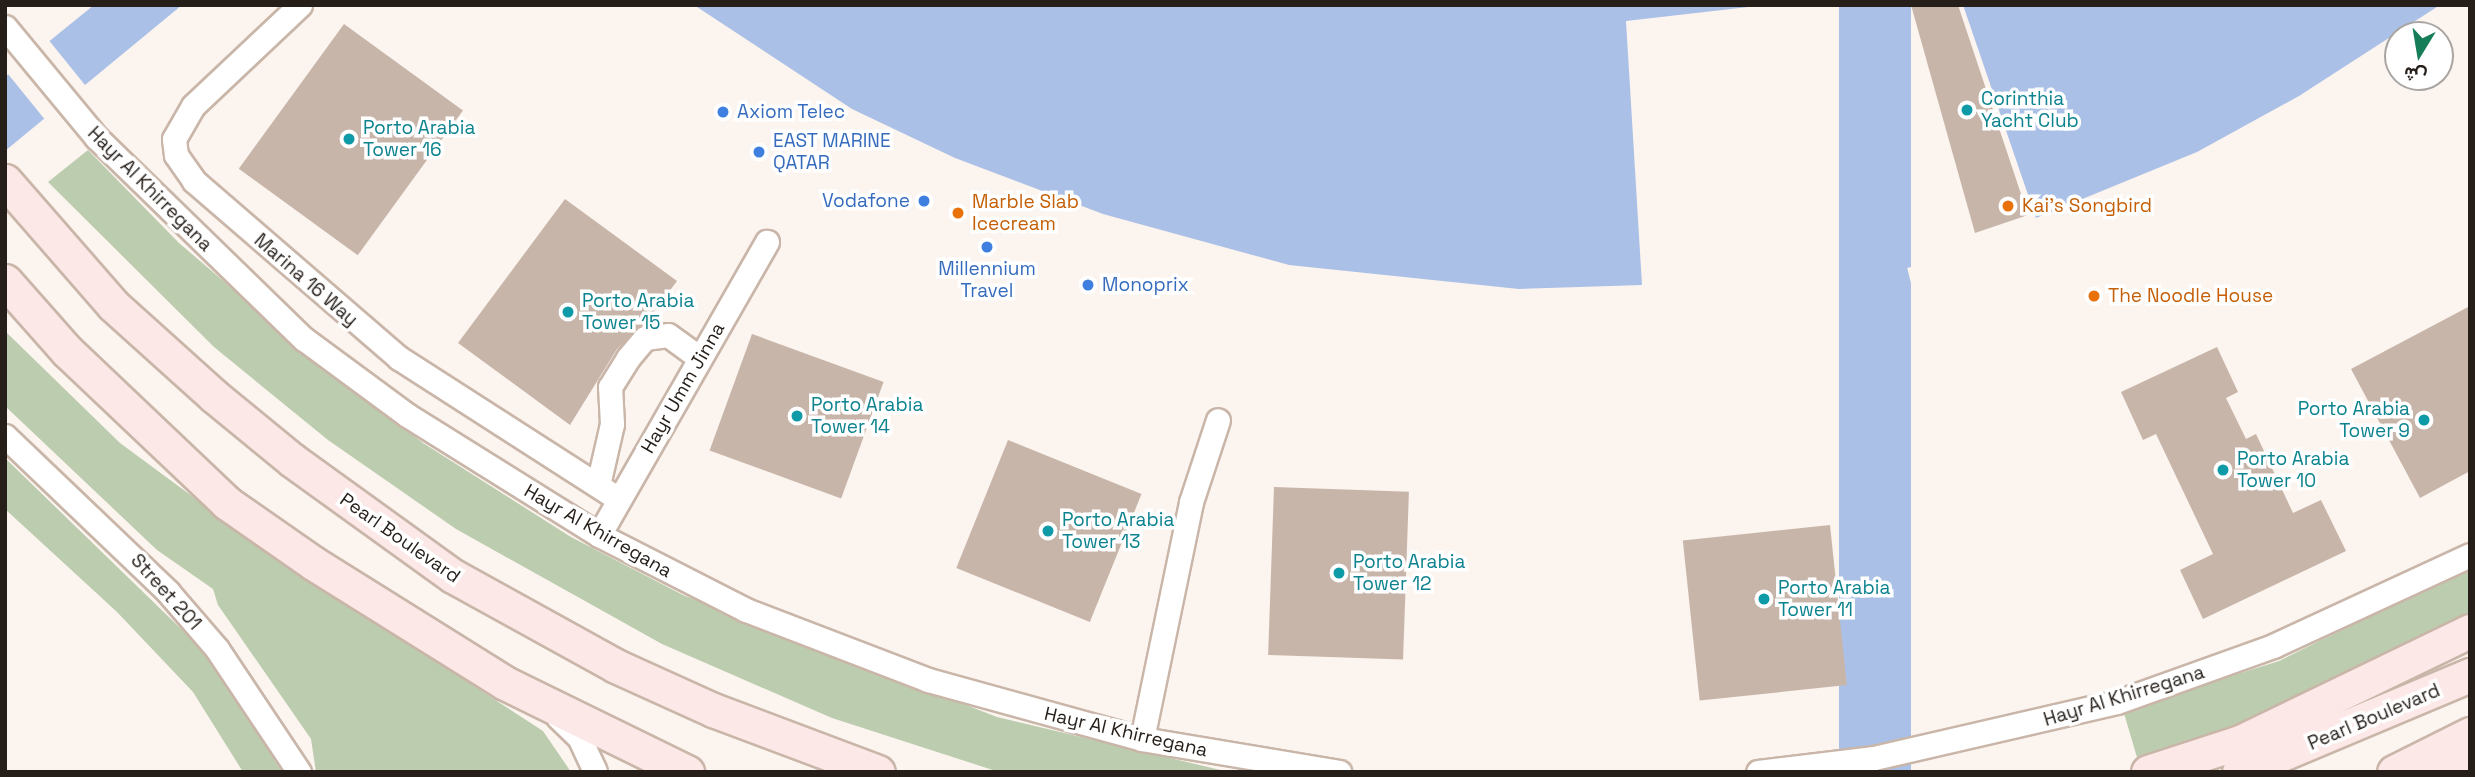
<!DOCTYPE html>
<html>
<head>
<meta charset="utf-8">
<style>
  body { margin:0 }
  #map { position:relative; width:2475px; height:777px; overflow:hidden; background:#fcf4ef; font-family:"Space Grotesk",Vazirmatn,sans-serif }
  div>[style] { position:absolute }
  .green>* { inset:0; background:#bcccae }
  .water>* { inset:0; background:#abc0e6; transform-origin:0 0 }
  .pier>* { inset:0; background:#fcf4ef; transform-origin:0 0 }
  .building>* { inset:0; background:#c8b5a9; transform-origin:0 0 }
  .roads { filter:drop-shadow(2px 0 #c9b6a9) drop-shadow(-2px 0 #c9b6a9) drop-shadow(0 2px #c9b6a9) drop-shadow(0 -2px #c9b6a9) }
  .street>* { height:23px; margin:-11.5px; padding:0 11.5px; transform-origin:11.5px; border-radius:11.5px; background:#fff }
  .secondary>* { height:33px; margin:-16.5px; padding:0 16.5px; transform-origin:16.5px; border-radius:16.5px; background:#fde8e8 }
  .dots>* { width:19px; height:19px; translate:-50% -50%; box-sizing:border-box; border:4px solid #fff; border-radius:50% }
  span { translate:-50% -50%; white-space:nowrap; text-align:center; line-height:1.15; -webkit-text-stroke:7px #fff; paint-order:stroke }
  .culture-label { font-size:19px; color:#0d838f }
  .left { translate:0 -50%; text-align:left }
  .right { translate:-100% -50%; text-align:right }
  .shop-label { font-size:19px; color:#366cbe }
  .street-label { font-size:19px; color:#251e19 }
  .food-label { font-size:19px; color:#c56008 }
  .frame { position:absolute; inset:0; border:7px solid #251e19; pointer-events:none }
  .north { position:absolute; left:2384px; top:21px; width:70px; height:70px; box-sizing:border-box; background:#fff; border:2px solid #a8a5a3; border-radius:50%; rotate:191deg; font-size:19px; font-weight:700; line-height:28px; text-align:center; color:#251e19 }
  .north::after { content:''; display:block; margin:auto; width:24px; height:32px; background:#157d57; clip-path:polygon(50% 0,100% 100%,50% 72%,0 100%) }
</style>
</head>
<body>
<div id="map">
  <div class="green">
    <div style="clip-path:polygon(88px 150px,179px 243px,308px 353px,423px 443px,571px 537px,683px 595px,997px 717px,1229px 772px,999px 772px,832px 718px,662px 644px,456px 529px,328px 440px,214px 347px,48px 182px)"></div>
    <div style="clip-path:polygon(5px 331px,120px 443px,265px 550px,543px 731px,571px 772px,316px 772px,311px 739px,218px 605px,213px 589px,157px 550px,5px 406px)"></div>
    <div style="clip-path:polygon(5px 458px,207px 654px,282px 772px,243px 772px,193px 692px,117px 612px,5px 509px)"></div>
    <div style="clip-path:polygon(2470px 567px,2470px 618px,2281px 709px,2139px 764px,2123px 710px,2279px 661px)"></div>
  </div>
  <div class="water">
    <div style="clip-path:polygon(94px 5px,182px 5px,5px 151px,5px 77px)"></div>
    <div style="clip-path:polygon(694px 5px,1766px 5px,1626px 21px,1642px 285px,1519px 289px,1289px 265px,1103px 214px,955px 158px,852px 109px)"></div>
    <div style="left:1839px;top:5px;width:72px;height:794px"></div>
    <div style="clip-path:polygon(1963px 5px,2440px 5px,2299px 96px,2197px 152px,2036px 218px)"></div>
  </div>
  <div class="pier">
    <div style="left:47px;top:38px;width:63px;height:53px;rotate:51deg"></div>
    <div style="left:1979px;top:250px;width:32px;height:74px;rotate:76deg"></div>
    <div style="left:2094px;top:685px;width:56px;height:73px;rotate:74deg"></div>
  </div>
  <div class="building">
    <div style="clip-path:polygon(1911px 5px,1958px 5px,2028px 215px,1975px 233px)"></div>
    <div style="left:344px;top:24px;width:147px;height:179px;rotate:36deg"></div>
    <div style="clip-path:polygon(565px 199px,677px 281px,645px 324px,617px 349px,570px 425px,458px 343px)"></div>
    <div style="clip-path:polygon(2470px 306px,2470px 471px,2420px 498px,2351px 369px)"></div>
    <div style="left:752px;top:334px;width:140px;height:124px;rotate:20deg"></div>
    <div style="clip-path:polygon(2217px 347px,2238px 392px,2226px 398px,2246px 439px,2256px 434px,2293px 513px,2321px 500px,2346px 551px,2203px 619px,2180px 570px,2213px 554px,2156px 434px,2143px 440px,2121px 392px)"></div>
    <div style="left:1008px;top:440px;width:144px;height:138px;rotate:22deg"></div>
    <div style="left:1274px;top:487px;width:135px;height:168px;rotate:2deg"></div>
    <div style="left:1830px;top:525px;width:161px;height:148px;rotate:84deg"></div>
  </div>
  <div class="roads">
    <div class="street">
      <div style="left:300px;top:5px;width:147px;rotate:136.7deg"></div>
      <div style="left:193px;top:106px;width:38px;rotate:120deg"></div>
      <div style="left:174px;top:139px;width:16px;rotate:83deg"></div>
      <div style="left:176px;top:155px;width:32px;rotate:55deg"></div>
      <div style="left:194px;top:181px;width:271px;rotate:40.8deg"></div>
      <div style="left:399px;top:358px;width:261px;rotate:32.7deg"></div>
      <div style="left:5px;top:27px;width:143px;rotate:50.4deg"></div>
      <div style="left:96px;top:137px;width:290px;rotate:44.2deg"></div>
      <div style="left:304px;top:339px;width:128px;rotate:36.4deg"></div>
      <div style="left:407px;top:415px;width:226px;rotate:32deg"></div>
      <div style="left:599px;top:535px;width:165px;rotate:27deg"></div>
      <div style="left:746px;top:610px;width:195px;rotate:21deg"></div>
      <div style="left:928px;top:680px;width:222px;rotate:15.4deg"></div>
      <div style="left:1142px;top:739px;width:200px;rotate:9.5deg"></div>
      <div style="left:5px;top:436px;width:226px;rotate:43.7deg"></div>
      <div style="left:168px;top:592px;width:75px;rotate:49.3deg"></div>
      <div style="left:217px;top:649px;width:148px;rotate:56.3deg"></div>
      <div style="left:598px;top:485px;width:63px;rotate:-77.1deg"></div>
      <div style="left:612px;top:424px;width:37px;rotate:-93deg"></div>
      <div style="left:610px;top:387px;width:34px;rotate:-58deg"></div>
      <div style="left:628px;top:358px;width:26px;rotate:-50deg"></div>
      <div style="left:645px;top:338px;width:23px;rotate:-7deg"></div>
      <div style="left:668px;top:335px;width:39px;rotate:36deg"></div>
      <div style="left:599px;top:535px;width:338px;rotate:-60.2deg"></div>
      <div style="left:558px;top:717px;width:29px;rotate:44deg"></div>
      <div style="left:579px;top:737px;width:38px;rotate:65deg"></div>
      <div style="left:1142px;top:739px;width:242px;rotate:-78.3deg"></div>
      <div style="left:1191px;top:502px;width:86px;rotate:-71.8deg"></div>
      <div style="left:1758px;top:772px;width:117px;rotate:-6.9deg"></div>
      <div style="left:1874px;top:758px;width:249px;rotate:-13deg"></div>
      <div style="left:2117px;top:702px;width:166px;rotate:-19.7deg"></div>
      <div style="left:2273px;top:646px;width:217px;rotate:-24.8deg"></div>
    </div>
    <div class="secondary">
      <div style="left:5px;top:181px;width:164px;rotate:48.9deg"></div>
      <div style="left:113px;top:305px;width:136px;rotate:42deg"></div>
      <div style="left:214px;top:396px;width:101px;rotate:39.4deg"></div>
      <div style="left:292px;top:460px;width:198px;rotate:35.8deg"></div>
      <div style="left:453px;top:576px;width:186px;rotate:28.9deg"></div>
      <div style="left:616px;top:666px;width:107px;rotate:24.4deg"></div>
      <div style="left:713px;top:710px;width:176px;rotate:20.6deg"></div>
      <div style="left:5px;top:281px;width:94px;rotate:48.5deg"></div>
      <div style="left:67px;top:351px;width:221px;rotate:43.5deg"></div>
      <div style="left:227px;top:503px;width:105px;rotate:34.9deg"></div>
      <div style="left:313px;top:563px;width:226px;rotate:32deg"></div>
      <div style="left:505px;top:683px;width:203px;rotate:26.1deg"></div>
      <div style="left:2148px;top:772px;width:97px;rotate:-18.1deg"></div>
      <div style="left:2240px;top:742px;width:255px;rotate:-25.8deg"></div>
      <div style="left:2239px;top:772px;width:251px;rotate:-22.8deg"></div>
      <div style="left:2394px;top:772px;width:85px;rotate:-26.6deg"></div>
      <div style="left:2440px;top:772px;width:32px;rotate:-18deg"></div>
    </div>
  </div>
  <div class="dots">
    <div style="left:1967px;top:110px;background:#0f9aa8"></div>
    <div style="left:723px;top:112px;background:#3f7fe0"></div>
    <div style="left:349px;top:139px;background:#0f9aa8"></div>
    <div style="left:759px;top:152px;background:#3f7fe0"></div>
    <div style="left:924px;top:201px;background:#3f7fe0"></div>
    <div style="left:2008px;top:206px;background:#e8710a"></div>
    <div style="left:958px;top:213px;background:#e8710a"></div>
    <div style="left:987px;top:247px;background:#3f7fe0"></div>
    <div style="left:1088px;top:285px;background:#3f7fe0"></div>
    <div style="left:2094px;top:296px;background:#e8710a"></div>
    <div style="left:568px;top:312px;background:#0f9aa8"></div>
    <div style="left:797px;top:416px;background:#0f9aa8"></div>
    <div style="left:2424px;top:420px;background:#0f9aa8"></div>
    <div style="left:2223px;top:470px;background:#0f9aa8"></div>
    <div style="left:1048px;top:531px;background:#0f9aa8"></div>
    <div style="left:1339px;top:573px;background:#0f9aa8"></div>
    <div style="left:1764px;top:599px;background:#0f9aa8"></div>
  </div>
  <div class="culture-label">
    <span class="left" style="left:1981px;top:110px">Corinthia<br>Yacht Club</span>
    <span class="left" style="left:363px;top:139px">Porto Arabia<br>Tower 16</span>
    <span class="left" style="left:582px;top:312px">Porto Arabia<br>Tower 15</span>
    <span class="left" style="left:811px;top:416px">Porto Arabia<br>Tower 14</span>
    <span class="right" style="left:2410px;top:420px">Porto Arabia<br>Tower 9</span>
    <span class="left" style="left:2237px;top:470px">Porto Arabia<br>Tower 10</span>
    <span class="left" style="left:1062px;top:531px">Porto Arabia<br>Tower 13</span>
    <span class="left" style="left:1353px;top:573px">Porto Arabia<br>Tower 12</span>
    <span class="left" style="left:1778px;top:599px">Porto Arabia<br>Tower 11</span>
  </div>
  <div class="shop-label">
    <span class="left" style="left:737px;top:112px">Axiom Telec</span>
    <span class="left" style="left:773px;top:152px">EAST MARINE<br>QATAR</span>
    <span class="right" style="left:910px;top:201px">Vodafone</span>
    <span style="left:987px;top:280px">Millennium<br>Travel</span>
    <span class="left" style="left:1102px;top:285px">Monoprix</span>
  </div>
  <div class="street-label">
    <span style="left:150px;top:189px;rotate:45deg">Hayr Al Khirregana</span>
    <span style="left:306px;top:280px;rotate:41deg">Marina 16 Way</span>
    <span style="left:683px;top:388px;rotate:-60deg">Hayr Umm Jinna</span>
    <span style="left:598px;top:531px;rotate:30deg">Hayr Al Khirregana</span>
    <span style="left:400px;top:538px;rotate:35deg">Pearl Boulevard</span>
    <span style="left:166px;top:592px;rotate:48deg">Street 201</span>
    <span style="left:2124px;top:696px;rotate:-17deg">Hayr Al Khirregana</span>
    <span style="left:2374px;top:717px;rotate:-23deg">Pearl Boulevard</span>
    <span style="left:1126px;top:732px;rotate:13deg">Hayr Al Khirregana</span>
  </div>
  <div class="food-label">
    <span class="left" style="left:972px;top:213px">Marble Slab<br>Icecream</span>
    <span class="left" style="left:2022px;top:206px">Kai's Songbird</span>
    <span class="left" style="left:2108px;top:296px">The Noodle House</span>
  </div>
  <div class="frame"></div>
  <div class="north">ش</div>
</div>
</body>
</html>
